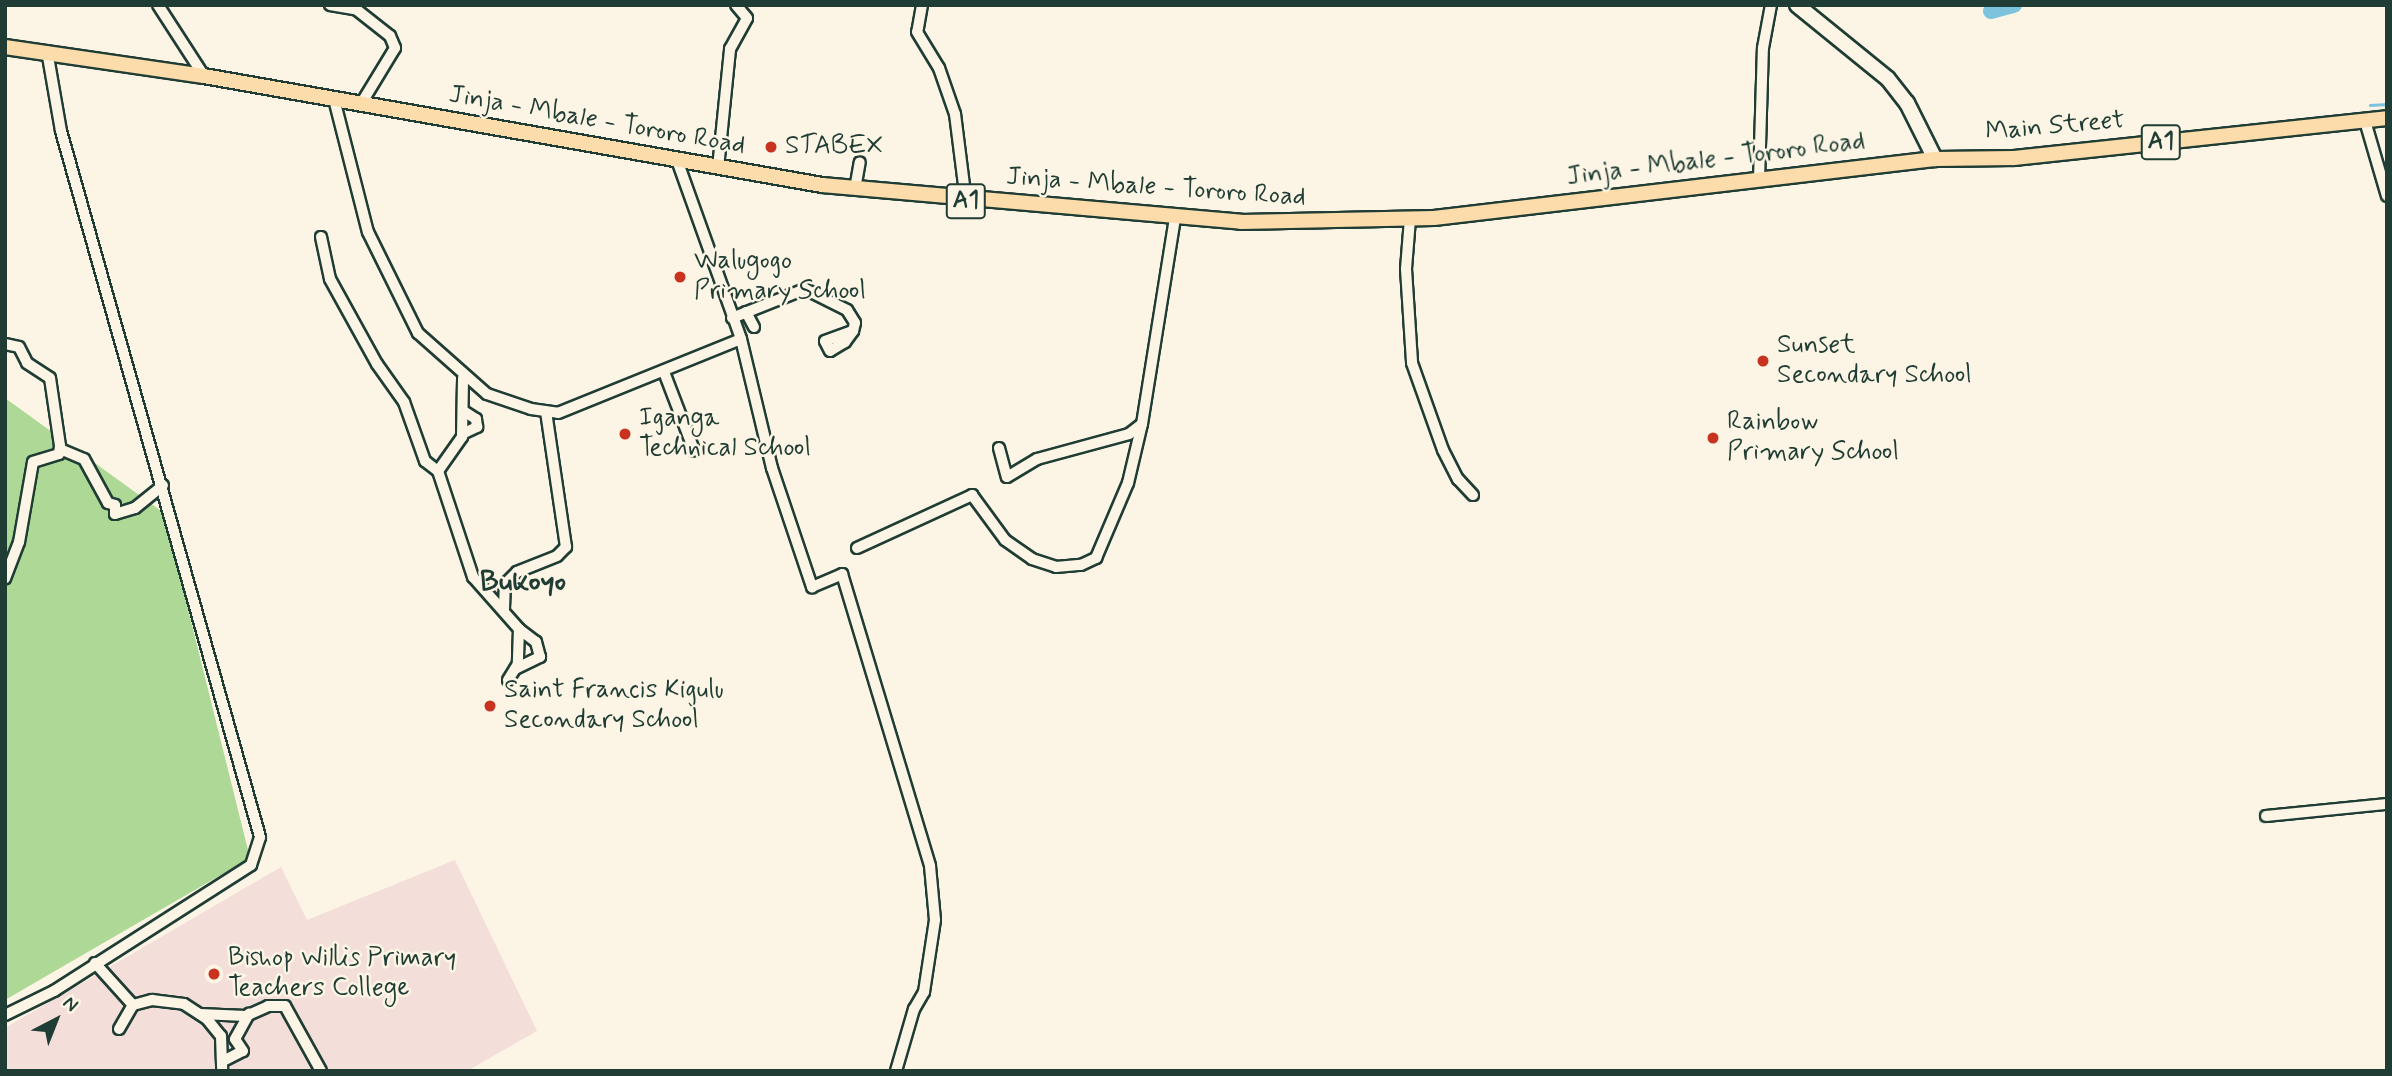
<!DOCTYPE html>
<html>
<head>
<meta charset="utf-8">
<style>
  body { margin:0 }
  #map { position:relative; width:2392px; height:1076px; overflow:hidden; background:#fcf5e5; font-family:Mynerve,sans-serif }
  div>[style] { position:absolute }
  .built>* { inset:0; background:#f3ded9 }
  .green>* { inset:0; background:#add896 }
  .stream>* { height:2.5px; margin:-1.25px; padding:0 1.25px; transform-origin:1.25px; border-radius:1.25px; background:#7dc3de }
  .river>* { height:16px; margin:-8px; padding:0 8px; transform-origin:8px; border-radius:8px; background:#7dc3de }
  .roads { filter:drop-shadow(2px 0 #1f3d34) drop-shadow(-2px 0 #1f3d34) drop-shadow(0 2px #1f3d34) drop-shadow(0 -2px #1f3d34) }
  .street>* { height:10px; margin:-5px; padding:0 5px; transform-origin:5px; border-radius:5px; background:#fcf5e5 }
  .secondary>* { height:14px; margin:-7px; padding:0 7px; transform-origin:7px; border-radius:7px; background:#fcf5e5 }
  .primary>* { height:14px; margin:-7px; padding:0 7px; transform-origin:7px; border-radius:7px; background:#fddcac }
  .dots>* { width:19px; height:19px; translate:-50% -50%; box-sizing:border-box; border:4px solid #fcf5e5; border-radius:50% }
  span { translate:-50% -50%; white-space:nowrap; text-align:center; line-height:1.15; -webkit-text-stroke:5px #fcf5e5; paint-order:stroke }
  .shield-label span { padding:2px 5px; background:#fcf5e5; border:2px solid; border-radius:5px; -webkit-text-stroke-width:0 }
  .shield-label { font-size:24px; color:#1f3d34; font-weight:700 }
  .street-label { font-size:26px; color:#1f3d34 }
  .poi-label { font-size:26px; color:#1f3d34 }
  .left { translate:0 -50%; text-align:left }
  .quarter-label { font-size:30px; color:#1f3d34; font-weight:700 }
  .frame { position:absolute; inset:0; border:7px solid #1f3d34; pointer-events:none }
  .north { position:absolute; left:21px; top:985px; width:70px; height:70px; -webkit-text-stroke:5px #fcf5e5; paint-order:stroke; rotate:42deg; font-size:19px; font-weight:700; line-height:28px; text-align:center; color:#1f3d34 }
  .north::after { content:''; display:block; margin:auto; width:24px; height:32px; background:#1f3d34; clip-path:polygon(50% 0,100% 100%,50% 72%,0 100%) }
</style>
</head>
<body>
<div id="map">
  <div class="built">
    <div style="clip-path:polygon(455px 860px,537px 1031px,467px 1071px,5px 1071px,5px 1028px,281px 867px,307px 920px)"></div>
  </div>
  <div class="green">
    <div style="clip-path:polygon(5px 398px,164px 513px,250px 858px,5px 1000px)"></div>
  </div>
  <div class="stream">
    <div style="left:2370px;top:105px;width:17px;rotate:-3deg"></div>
  </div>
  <div class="river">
    <div style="left:1991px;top:11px;width:24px;rotate:-15deg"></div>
  </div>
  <div class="roads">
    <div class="street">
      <div style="left:158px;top:5px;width:85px;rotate:57.1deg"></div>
      <div style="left:330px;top:5px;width:27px;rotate:10deg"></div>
      <div style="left:357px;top:10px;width:42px;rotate:38.2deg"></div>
      <div style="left:390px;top:36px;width:13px;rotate:67deg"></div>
      <div style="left:395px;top:48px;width:66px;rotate:121.3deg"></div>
      <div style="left:922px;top:5px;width:27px;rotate:100deg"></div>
      <div style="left:917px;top:32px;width:42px;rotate:58.6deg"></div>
      <div style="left:939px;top:68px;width:49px;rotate:70.8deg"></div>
      <div style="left:955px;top:114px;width:88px;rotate:82.8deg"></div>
      <div style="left:334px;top:99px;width:137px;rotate:75.7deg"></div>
      <div style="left:368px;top:232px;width:113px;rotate:63.7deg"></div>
      <div style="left:418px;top:333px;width:92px;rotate:41.5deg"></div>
      <div style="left:487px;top:394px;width:46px;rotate:18.8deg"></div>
      <div style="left:531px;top:409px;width:27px;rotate:8deg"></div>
      <div style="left:558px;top:413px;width:197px;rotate:-22deg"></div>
      <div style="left:2365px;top:121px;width:78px;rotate:73.7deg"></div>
      <div style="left:677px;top:160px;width:190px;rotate:70.3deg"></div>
      <div style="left:741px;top:339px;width:133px;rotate:76.5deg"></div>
      <div style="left:772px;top:468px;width:126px;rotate:71.4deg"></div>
      <div style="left:812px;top:587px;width:33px;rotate:-23deg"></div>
      <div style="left:842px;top:574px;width:305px;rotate:73.2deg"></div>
      <div style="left:930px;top:866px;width:54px;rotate:84.7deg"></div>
      <div style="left:935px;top:920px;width:73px;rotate:98.7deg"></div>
      <div style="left:924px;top:992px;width:20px;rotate:120deg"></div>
      <div style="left:914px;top:1009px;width:65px;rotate:106.2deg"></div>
      <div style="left:718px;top:168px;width:120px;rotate:-84.2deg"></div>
      <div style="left:730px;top:49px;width:35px;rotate:-61deg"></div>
      <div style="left:747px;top:18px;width:17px;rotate:-130deg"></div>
      <div style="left:1759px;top:180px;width:132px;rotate:-88.3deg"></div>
      <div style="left:1763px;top:48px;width:44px;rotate:-79.5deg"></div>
      <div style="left:855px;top:189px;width:27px;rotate:-80deg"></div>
      <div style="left:1410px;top:219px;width:50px;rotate:94.6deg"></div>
      <div style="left:1406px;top:269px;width:94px;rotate:86.3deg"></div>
      <div style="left:1412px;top:363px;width:92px;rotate:70.4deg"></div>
      <div style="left:1443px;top:450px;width:33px;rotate:63deg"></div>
      <div style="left:1458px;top:479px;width:22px;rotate:47deg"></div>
      <div style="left:321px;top:237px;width:43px;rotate:77.9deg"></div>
      <div style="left:330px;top:279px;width:97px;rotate:61.1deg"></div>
      <div style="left:377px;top:364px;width:47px;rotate:54.6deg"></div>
      <div style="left:404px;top:402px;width:63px;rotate:70.4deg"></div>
      <div style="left:425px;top:461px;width:16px;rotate:38deg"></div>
      <div style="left:438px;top:471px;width:112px;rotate:71.7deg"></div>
      <div style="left:473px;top:577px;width:69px;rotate:48.5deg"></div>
      <div style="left:519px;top:629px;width:35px;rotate:92deg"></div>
      <div style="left:518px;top:664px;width:19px;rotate:122deg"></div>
      <div style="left:746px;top:312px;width:17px;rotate:62deg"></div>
      <div style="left:732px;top:318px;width:79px;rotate:-21.7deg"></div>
      <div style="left:805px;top:289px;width:47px;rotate:26.6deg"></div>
      <div style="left:847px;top:310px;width:15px;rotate:58deg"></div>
      <div style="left:855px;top:323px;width:8px;rotate:104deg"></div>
      <div style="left:853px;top:331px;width:14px;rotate:126deg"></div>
      <div style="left:845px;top:342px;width:17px;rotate:149deg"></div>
      <div style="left:830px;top:351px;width:11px;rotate:-117deg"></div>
      <div style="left:825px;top:341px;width:30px;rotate:-20deg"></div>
      <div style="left:5px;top:344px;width:14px;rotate:12deg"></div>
      <div style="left:19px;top:347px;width:18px;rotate:63deg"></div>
      <div style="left:27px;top:363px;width:27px;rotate:33deg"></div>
      <div style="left:50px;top:378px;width:69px;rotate:81.6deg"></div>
      <div style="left:60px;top:446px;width:8px;rotate:97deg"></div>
      <div style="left:59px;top:454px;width:27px;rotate:163deg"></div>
      <div style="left:33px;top:462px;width:81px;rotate:99.9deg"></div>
      <div style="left:19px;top:542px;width:39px;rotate:111deg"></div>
      <div style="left:664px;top:372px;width:84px;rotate:69deg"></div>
      <div style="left:462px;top:434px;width:17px;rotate:-25deg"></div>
      <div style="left:477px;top:427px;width:8px;rotate:-97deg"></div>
      <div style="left:476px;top:419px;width:13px;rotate:-148deg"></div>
      <div style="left:999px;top:448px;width:30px;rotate:75deg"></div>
      <div style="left:1007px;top:477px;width:35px;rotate:-31deg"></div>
      <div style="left:1037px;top:459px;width:95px;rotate:-15.2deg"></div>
      <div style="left:1129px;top:434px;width:16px;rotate:-38deg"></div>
      <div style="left:60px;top:449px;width:26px;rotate:23deg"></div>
      <div style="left:84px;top:459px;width:50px;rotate:61.4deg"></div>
      <div style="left:108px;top:503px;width:7px;rotate:16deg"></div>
      <div style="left:115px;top:505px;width:9px;rotate:90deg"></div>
      <div style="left:115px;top:514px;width:21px;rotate:-17deg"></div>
      <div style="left:135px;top:508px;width:36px;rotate:-39deg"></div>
      <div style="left:438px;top:471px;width:42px;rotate:-54.8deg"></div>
      <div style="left:462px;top:437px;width:59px;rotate:-89deg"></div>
      <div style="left:857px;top:548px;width:127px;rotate:-24.7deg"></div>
      <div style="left:972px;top:495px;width:56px;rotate:53.7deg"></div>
      <div style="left:1005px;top:540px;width:33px;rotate:35deg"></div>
      <div style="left:1032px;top:559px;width:25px;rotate:18deg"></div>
      <div style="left:1056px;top:567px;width:25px;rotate:-5deg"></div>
      <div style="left:1081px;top:565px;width:17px;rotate:-25deg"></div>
      <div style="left:1096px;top:558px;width:82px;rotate:-66.9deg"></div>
      <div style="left:1128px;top:483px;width:61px;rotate:-76.7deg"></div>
      <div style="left:1142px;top:424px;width:210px;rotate:-80.9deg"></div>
      <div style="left:504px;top:609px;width:25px;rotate:-88deg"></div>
      <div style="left:505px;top:584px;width:17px;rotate:-45deg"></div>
      <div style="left:517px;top:572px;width:43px;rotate:-21.8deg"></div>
      <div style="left:557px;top:556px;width:13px;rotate:-45deg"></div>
      <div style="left:566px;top:547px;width:137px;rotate:-98.4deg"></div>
      <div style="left:515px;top:669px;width:28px;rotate:-26deg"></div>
      <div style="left:540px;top:657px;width:16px;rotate:-105deg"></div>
      <div style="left:536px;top:642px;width:21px;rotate:-143deg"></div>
      <div style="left:2266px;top:816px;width:122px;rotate:-5.7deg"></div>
      <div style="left:95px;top:963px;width:57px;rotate:47.9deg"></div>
      <div style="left:133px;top:1005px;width:20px;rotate:-15deg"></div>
      <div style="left:152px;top:1000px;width:32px;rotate:7deg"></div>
      <div style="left:184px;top:1004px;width:27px;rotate:33deg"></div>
      <div style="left:207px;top:1019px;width:22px;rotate:51deg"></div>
      <div style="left:221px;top:1036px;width:35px;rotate:88deg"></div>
      <div style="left:200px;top:1014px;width:46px;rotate:2.5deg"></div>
      <div style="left:246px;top:1016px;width:24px;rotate:-24deg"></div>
      <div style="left:268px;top:1006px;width:17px"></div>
      <div style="left:285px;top:1006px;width:74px;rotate:61deg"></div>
      <div style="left:5px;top:1015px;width:55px;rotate:-26.1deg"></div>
      <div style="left:54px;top:991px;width:234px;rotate:-32.6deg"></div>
      <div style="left:251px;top:865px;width:29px;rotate:-72deg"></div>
      <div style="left:260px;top:837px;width:734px;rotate:-105.74deg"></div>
      <div style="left:61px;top:131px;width:81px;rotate:-99.9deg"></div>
      <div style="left:119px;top:1029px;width:28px;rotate:-60deg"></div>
      <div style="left:223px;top:1061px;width:22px;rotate:-27deg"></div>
      <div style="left:243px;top:1051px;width:14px;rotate:-124deg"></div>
      <div style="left:235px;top:1039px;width:29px;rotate:-61deg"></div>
    </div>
    <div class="secondary">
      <div style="left:1797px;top:5px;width:117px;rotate:39.1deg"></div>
      <div style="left:1888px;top:79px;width:31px;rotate:52deg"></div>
      <div style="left:1907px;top:103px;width:63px;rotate:63.4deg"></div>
    </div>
    <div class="primary">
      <div style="left:5px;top:47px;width:201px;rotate:8.3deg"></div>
      <div style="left:204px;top:76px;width:628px;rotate:10deg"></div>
      <div style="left:822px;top:185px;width:421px;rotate:5deg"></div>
      <div style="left:1241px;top:222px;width:193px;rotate:-1.2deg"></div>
      <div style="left:1434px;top:218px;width:504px;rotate:-6.72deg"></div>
      <div style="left:1935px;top:159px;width:79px;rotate:-0.7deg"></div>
      <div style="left:2014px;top:158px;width:375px;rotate:-6.1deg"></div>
    </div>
  </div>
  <div class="dots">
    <div style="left:771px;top:147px;background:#c8321e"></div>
    <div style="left:680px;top:277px;background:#c8321e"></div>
    <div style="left:1763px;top:361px;background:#c8321e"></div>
    <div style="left:625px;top:434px;background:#c8321e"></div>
    <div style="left:1713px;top:438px;background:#c8321e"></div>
    <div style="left:490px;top:706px;background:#c8321e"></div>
    <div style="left:214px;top:974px;background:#c8321e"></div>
  </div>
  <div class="shield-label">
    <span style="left:2161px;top:142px">A1</span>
    <span style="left:966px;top:201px">A1</span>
  </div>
  <div class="street-label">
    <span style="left:597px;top:121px;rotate:10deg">Jinja - Mbale - Tororo Road</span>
    <span style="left:2055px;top:127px;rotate:-5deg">Main Street</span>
    <span style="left:1716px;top:160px;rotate:-7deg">Jinja - Mbale - Tororo Road</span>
    <span style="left:1156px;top:188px;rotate:4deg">Jinja - Mbale - Tororo Road</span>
  </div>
  <div class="poi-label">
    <span class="left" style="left:785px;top:147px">STABEX</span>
    <span class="left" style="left:694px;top:277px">Walugogo<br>Primary School</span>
    <span class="left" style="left:1777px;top:361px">Sunset<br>Secondary School</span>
    <span class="left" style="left:639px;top:434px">Iganga<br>Technical School</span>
    <span class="left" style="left:1727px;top:438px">Rainbow<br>Primary School</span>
    <span class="left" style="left:504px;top:706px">Saint Francis Kigulu<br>Secondary School</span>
    <span class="left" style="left:228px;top:974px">Bishop Willis Primary<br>Teachers College</span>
  </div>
  <div class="quarter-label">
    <span style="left:523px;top:582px">Bukoyo</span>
  </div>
  <div class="frame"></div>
  <div class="north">N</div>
</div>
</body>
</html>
